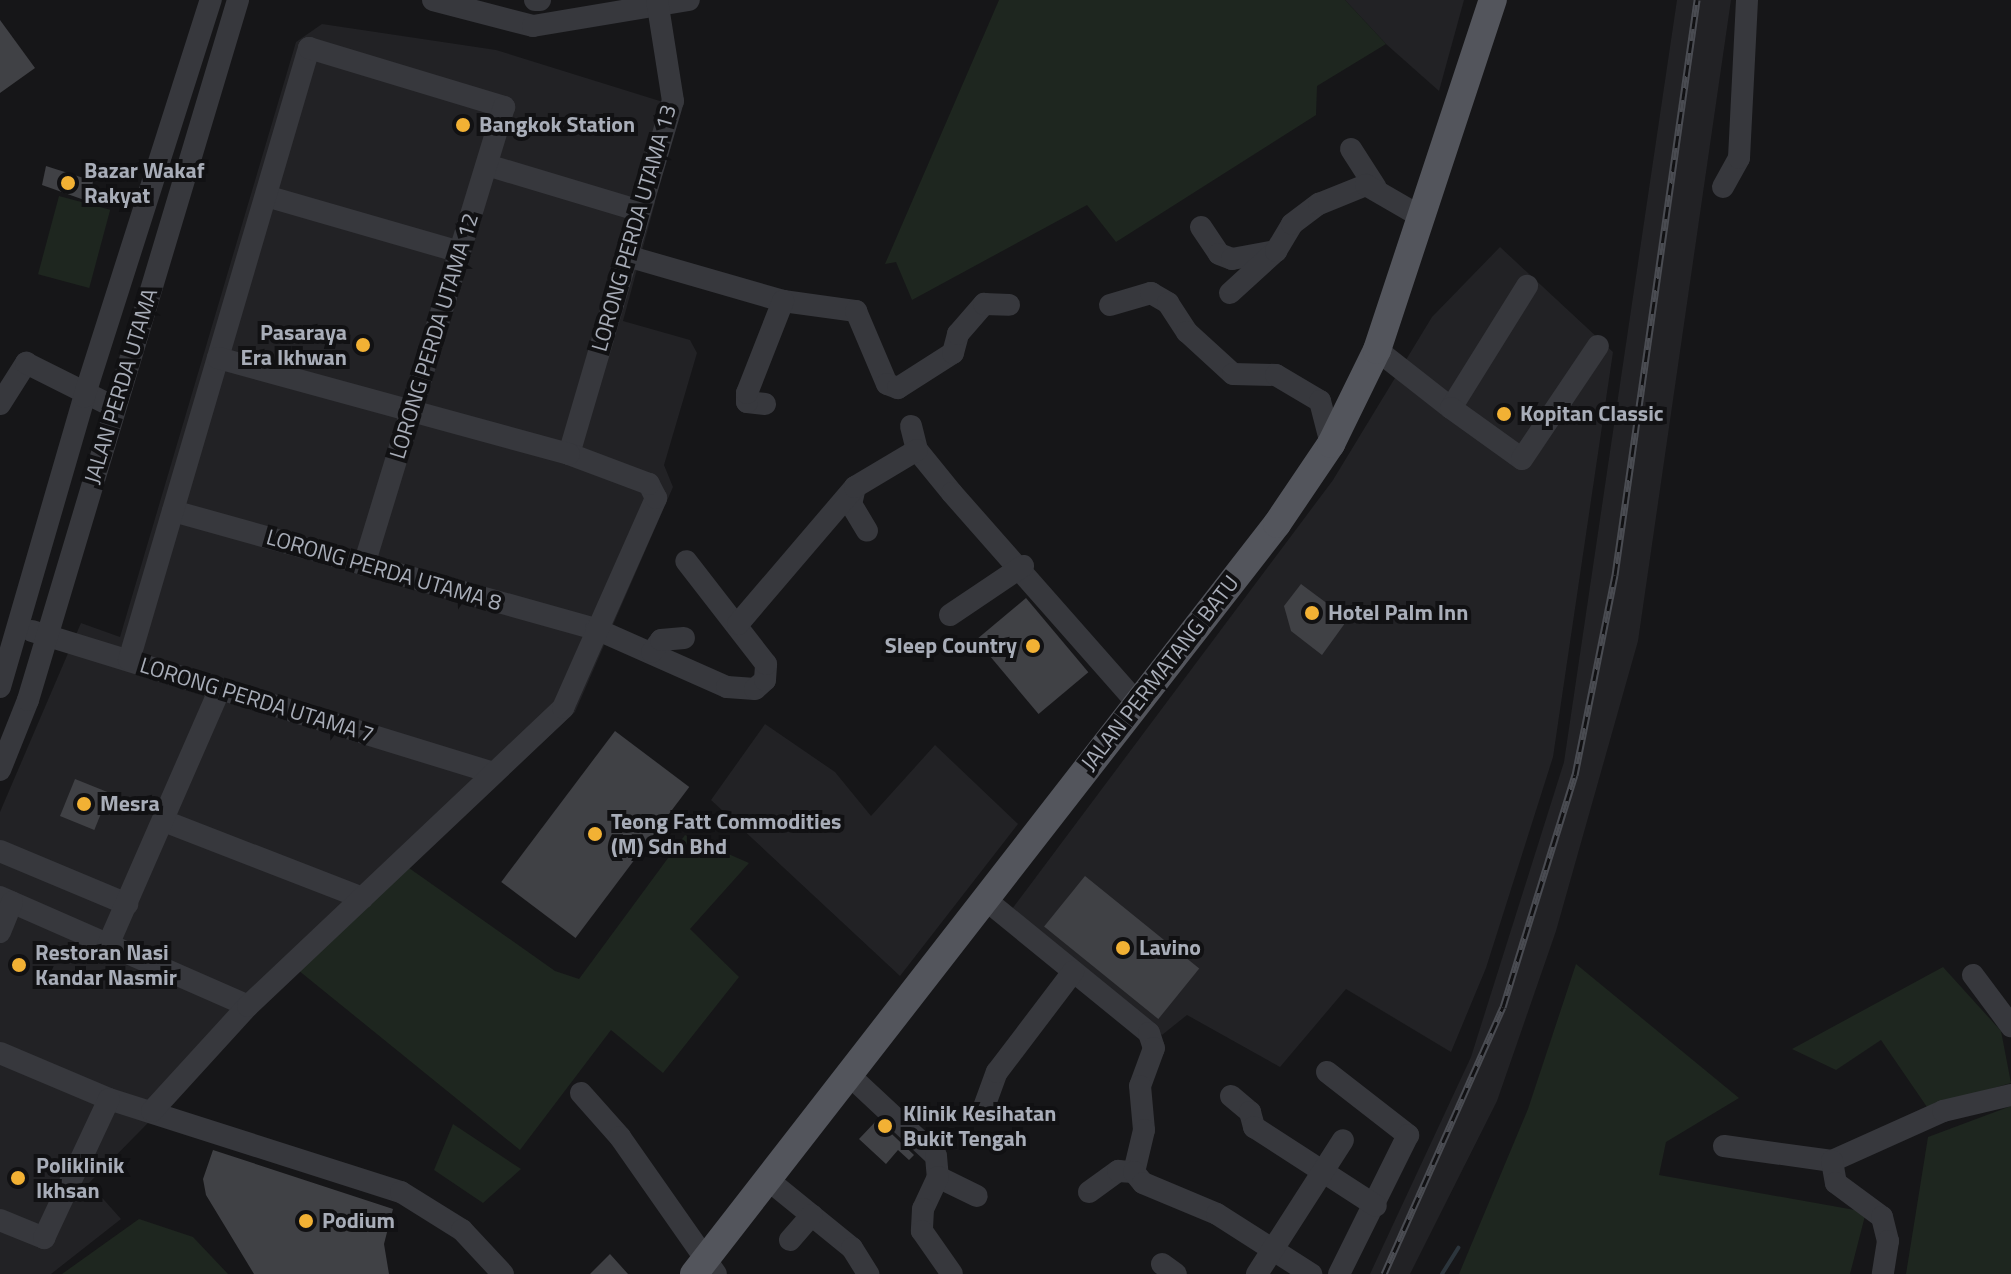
<!DOCTYPE html>
<html>
<head>
<meta charset="utf-8">
<style>
  body { margin:0 }
  #map { position:relative; width:2011px; height:1274px; overflow:hidden; background:#161618; font-family:"Titillium Web",sans-serif }
  div>[style] { position:absolute }
  .built>* { inset:0; background:#222225 }
  .green>* { inset:0; background:#1e261f; transform-origin:0 0 }
  .stream>* { height:4px; margin:-2px; padding:0 2px; transform-origin:2px; border-radius:2px; background:#2c353c }
  .building>* { inset:0; background:#404145; transform-origin:0 0 }
  .minor>* { height:22px; margin:-11px; padding:0 11px; transform-origin:11px; border-radius:11px; background:#37383d }
  .major>* { height:28px; margin:-14px; padding:0 14px; transform-origin:14px; border-radius:14px; background:#53555c }
  .rail>* { height:7px; margin-top:-3.5px; transform-origin:0; background:repeating-linear-gradient(90deg,#111113 0 12px,#4a4c52 0 24px); box-sizing:border-box; border-block:2px solid #4a4c52 }
  .dots>* { width:22px; height:22px; translate:-50% -50%; box-sizing:border-box; border:4px solid #111113; border-radius:50% }
  span { translate:-50% -50%; white-space:nowrap; text-align:center; line-height:1.15; -webkit-text-stroke:8px #111113; paint-order:stroke }
  .poi-label { font-size:22px; color:#a8adb8; font-weight:700 }
  .left { translate:0 -50%; text-align:left }
  .right { translate:-100% -50%; text-align:right }
  .street-label { font-size:22px; color:#a8adb8 }
</style>
</head>
<body>
<div id="map">
  <div class="built">
    <div style="clip-path:polygon(1345px 0,1464px 0,1439px 91px,1386px 44px)"></div>
    <div style="clip-path:polygon(1677px 0,1731px 0,1638px 641px,1556px 931px,1497px 1101px,1410px 1274px,1370px 1274px,1471px 1057px,1564px 762px)"></div>
    <div style="clip-path:polygon(322px 24px,496px 50px,663px 102px,655px 203px,623px 321px,690px 340px,697px 353px,664px 465px,673px 487px,575px 712px,298px 970px,89px 1183px,121px 1219px,51px 1274px,0 1274px,0 812px,81px 623px,120px 637px,296px 42px)"></div>
    <div style="clip-path:polygon(1500px 247px,1613px 352px,1553px 757px,1486px 968px,1451px 1052px,1346px 989px,1280px 1067px,1187px 1015px,1162px 1035px,1012px 909px,1333px 480px,1432px 317px)"></div>
    <div style="clip-path:polygon(765px 724px,835px 772px,871px 816px,935px 745px,1018px 824px,900px 976px,711px 800px)"></div>
  </div>
  <div class="green">
    <div style="clip-path:polygon(999px 0,1345px 0,1386px 44px,1317px 86px,1316px 115px,1116px 242px,1087px 205px,912px 300px,896px 262px,885px 264px)"></div>
    <div style="left:59px;top:196px;width:53px;height:81px;rotate:15deg"></div>
    <div style="clip-path:polygon(685px 835px,749px 863px,690px 929px,739px 977px,663px 1073px,611px 1030px,520px 1150px,298px 970px,409px 868px,555px 971px,579px 979px)"></div>
    <div style="clip-path:polygon(1576px 964px,1739px 1098px,1666px 1142px,1659px 1175px,1866px 1212px,1850px 1274px,1459px 1274px,1528px 1109px)"></div>
    <div style="clip-path:polygon(1943px 967px,2001px 1031px,2011px 1083px,1927px 1107px,1881px 1040px,1836px 1070px,1792px 1049px)"></div>
    <div style="clip-path:polygon(2011px 1106px,2011px 1274px,1906px 1274px,1928px 1137px)"></div>
    <div style="clip-path:polygon(453px 1124px,521px 1169px,483px 1203px,434px 1170px)"></div>
    <div style="clip-path:polygon(139px 1219px,193px 1237px,228px 1274px,62px 1274px)"></div>
  </div>
  <div class="stream">
    <div style="left:1442px;top:1274px;width:31px;rotate:-58deg"></div>
  </div>
  <div class="building">
    <div style="clip-path:polygon(0 20px,35px 68px,0 93px)"></div>
    <div style="clip-path:polygon(46px 166px,93px 181px,90px 202px,42px 185px)"></div>
    <div style="clip-path:polygon(1301px 584px,1348px 619px,1322px 655px,1291px 631px,1284px 606px)"></div>
    <div style="left:1026px;top:598px;width:97px;height:65px;rotate:50deg"></div>
    <div style="left:615px;top:731px;width:93px;height:189px;rotate:37deg"></div>
    <div style="left:75px;top:779px;width:37px;height:40px;rotate:22deg"></div>
    <div style="left:1085px;top:876px;width:147px;height:65px;rotate:39deg"></div>
    <div style="clip-path:polygon(877px 1120px,914px 1155px,909px 1160px,898px 1150px,886px 1164px,859px 1139px)"></div>
    <div style="clip-path:polygon(213px 1150px,393px 1209px,384px 1244px,389px 1274px,254px 1274px,206px 1195px,203px 1179px)"></div>
    <div style="clip-path:polygon(610px 1254px,628px 1274px,590px 1274px)"></div>
  </div>
  <div class="minor">
    <div style="left:433px;top:0;width:103px;rotate:14.6deg"></div>
    <div style="left:533px;top:26px;width:158px;rotate:-9.5deg"></div>
    <div style="left:535px;top:0;width:5px"></div>
    <div style="left:1351px;top:149px;width:46px;rotate:57.3deg"></div>
    <div style="left:487px;top:165px;width:160px;rotate:16.7deg"></div>
    <div style="left:1723px;top:187px;width:33px;rotate:-61deg"></div>
    <div style="left:1739px;top:158px;width:158px;rotate:-87.1deg"></div>
    <div style="left:266px;top:196px;width:202px;rotate:16.1deg"></div>
    <div style="left:1201px;top:227px;width:32px;rotate:56deg"></div>
    <div style="left:1219px;top:254px;width:14px;rotate:21deg"></div>
    <div style="left:1232px;top:259px;width:45px;rotate:-10.3deg"></div>
    <div style="left:627px;top:256px;width:162px;rotate:16.1deg"></div>
    <div style="left:783px;top:301px;width:74px;rotate:7.8deg"></div>
    <div style="left:856px;top:311px;width:79px;rotate:67deg"></div>
    <div style="left:887px;top:384px;width:12px;rotate:20deg"></div>
    <div style="left:898px;top:388px;width:65px;rotate:-32.5deg"></div>
    <div style="left:953px;top:353px;width:20px;rotate:-75deg"></div>
    <div style="left:958px;top:334px;width:40px;rotate:-49deg"></div>
    <div style="left:984px;top:304px;width:25px;rotate:2deg"></div>
    <div style="left:1230px;top:293px;width:62px;rotate:-42.4deg"></div>
    <div style="left:1276px;top:251px;width:31px;rotate:-59deg"></div>
    <div style="left:1292px;top:224px;width:34px;rotate:-37deg"></div>
    <div style="left:1319px;top:204px;width:51px;rotate:-22deg"></div>
    <div style="left:1366px;top:185px;width:66px;rotate:30.1deg"></div>
    <div style="left:1110px;top:305px;width:43px;rotate:-16.3deg"></div>
    <div style="left:1151px;top:293px;width:20px;rotate:30deg"></div>
    <div style="left:1168px;top:303px;width:35px;rotate:57deg"></div>
    <div style="left:1187px;top:332px;width:62px;rotate:42.4deg"></div>
    <div style="left:1233px;top:374px;width:43px;rotate:1.3deg"></div>
    <div style="left:1276px;top:375px;width:51px;rotate:30.6deg"></div>
    <div style="left:1320px;top:401px;width:44px;rotate:75.7deg"></div>
    <div style="left:1377px;top:350px;width:94px;rotate:38.1deg"></div>
    <div style="left:1451px;top:408px;width:144px;rotate:-58.1deg"></div>
    <div style="left:0;top:404px;width:49px;rotate:-57.6deg"></div>
    <div style="left:26px;top:363px;width:98px;rotate:26.6deg"></div>
    <div style="left:765px;top:404px;width:18px;rotate:-174deg"></div>
    <div style="left:747px;top:402px;width:9px;rotate:-90deg"></div>
    <div style="left:747px;top:393px;width:99px;rotate:-68.6deg"></div>
    <div style="left:1451px;top:408px;width:87px;rotate:35.7deg"></div>
    <div style="left:1522px;top:459px;width:136px;rotate:-56.1deg"></div>
    <div style="left:911px;top:426px;width:25px;rotate:76deg"></div>
    <div style="left:917px;top:450px;width:55px;rotate:50.9deg"></div>
    <div style="left:952px;top:493px;width:280px;rotate:48.6deg"></div>
    <div style="left:569px;top:454px;width:368px;rotate:-73.6deg"></div>
    <div style="left:673px;top:101px;width:102px;rotate:-99deg"></div>
    <div style="left:855px;top:487px;width:17px;rotate:103deg"></div>
    <div style="left:851px;top:504px;width:31px;rotate:59deg"></div>
    <div style="left:173px;top:511px;width:439px;rotate:15.6deg"></div>
    <div style="left:596px;top:629px;width:143px;rotate:23.9deg"></div>
    <div style="left:727px;top:687px;width:28px;rotate:4deg"></div>
    <div style="left:755px;top:689px;width:13px;rotate:-42deg"></div>
    <div style="left:765px;top:680px;width:16px;rotate:-86deg"></div>
    <div style="left:766px;top:664px;width:130px;rotate:-127.8deg"></div>
    <div style="left:950px;top:615px;width:88px;rotate:-33.9deg"></div>
    <div style="left:738px;top:624px;width:180px;rotate:-49.5deg"></div>
    <div style="left:855px;top:487px;width:72px;rotate:-30.8deg"></div>
    <div style="left:32px;top:631px;width:483px;rotate:17.1deg"></div>
    <div style="left:652px;top:652px;width:15px;rotate:-53deg"></div>
    <div style="left:661px;top:640px;width:23px;rotate:-5deg"></div>
    <div style="left:129px;top:660px;width:638px;rotate:-73.61deg"></div>
    <div style="left:309px;top:48px;width:204px;rotate:16.8deg"></div>
    <div style="left:504px;top:107px;width:479px;rotate:107deg"></div>
    <div style="left:0;top:687px;width:302px;rotate:-73.8deg"></div>
    <div style="left:84px;top:397px;width:417px;rotate:-72.3deg"></div>
    <div style="left:0;top:770px;width:75px;rotate:-68.2deg"></div>
    <div style="left:28px;top:700px;width:731px;rotate:-73.3deg"></div>
    <div style="left:164px;top:821px;width:213px;rotate:21.2deg"></div>
    <div style="left:0;top:851px;width:138px;rotate:22.7deg"></div>
    <div style="left:0;top:897px;width:271px;rotate:23.7deg"></div>
    <div style="left:986px;top:900px;width:210px;rotate:39.2deg"></div>
    <div style="left:1149px;top:1033px;width:16px;rotate:72deg"></div>
    <div style="left:1154px;top:1048px;width:40px;rotate:110.2deg"></div>
    <div style="left:1140px;top:1086px;width:44px;rotate:84.8deg"></div>
    <div style="left:1144px;top:1130px;width:43px;rotate:103.4deg"></div>
    <div style="left:0;top:932px;width:32px;rotate:-68deg"></div>
    <div style="left:108px;top:945px;width:279px;rotate:-66.4deg"></div>
    <div style="left:1973px;top:975px;width:64px;rotate:53.3deg"></div>
    <div style="left:0;top:1053px;width:118px;rotate:22.9deg"></div>
    <div style="left:109px;top:1099px;width:306px;rotate:17.7deg"></div>
    <div style="left:401px;top:1192px;width:72px;rotate:31.9deg"></div>
    <div style="left:462px;top:1230px;width:60px;rotate:47deg"></div>
    <div style="left:1327px;top:1072px;width:103px;rotate:37.9deg"></div>
    <div style="left:1408px;top:1135px;width:155px;rotate:116.4deg"></div>
    <div style="left:848px;top:1074px;width:120px;rotate:43deg"></div>
    <div style="left:936px;top:1156px;width:21px;rotate:85deg"></div>
    <div style="left:938px;top:1177px;width:43px;rotate:26deg"></div>
    <div style="left:581px;top:1093px;width:59px;rotate:48.4deg"></div>
    <div style="left:620px;top:1137px;width:167px;rotate:55deg"></div>
    <div style="left:1231px;top:1096px;width:25px;rotate:40deg"></div>
    <div style="left:1250px;top:1112px;width:16px;rotate:75deg"></div>
    <div style="left:1254px;top:1127px;width:145px;rotate:32.9deg"></div>
    <div style="left:984px;top:1107px;width:37px;rotate:-70deg"></div>
    <div style="left:997px;top:1072px;width:126px;rotate:-52.8deg"></div>
    <div style="left:152px;top:1111px;width:142px;rotate:-47.6deg"></div>
    <div style="left:248px;top:1006px;width:434px;rotate:-43.4deg"></div>
    <div style="left:563px;top:708px;width:230px;rotate:-66.1deg"></div>
    <div style="left:656px;top:498px;width:16px;rotate:-117deg"></div>
    <div style="left:649px;top:484px;width:85px;rotate:-159.4deg"></div>
    <div style="left:569px;top:454px;width:364px;rotate:-164.7deg"></div>
    <div style="left:1724px;top:1146px;width:109px;rotate:7.9deg"></div>
    <div style="left:1832px;top:1161px;width:122px;rotate:-24.2deg"></div>
    <div style="left:1943px;top:1111px;width:70px;rotate:-13.2deg"></div>
    <div style="left:1832px;top:1161px;width:22px;rotate:80deg"></div>
    <div style="left:1836px;top:1183px;width:57px;rotate:36.5deg"></div>
    <div style="left:1882px;top:1217px;width:25px;rotate:76deg"></div>
    <div style="left:1888px;top:1241px;width:33px;rotate:99deg"></div>
    <div style="left:938px;top:1177px;width:35px;rotate:115deg"></div>
    <div style="left:923px;top:1209px;width:22px;rotate:93deg"></div>
    <div style="left:922px;top:1231px;width:52px;rotate:55.1deg"></div>
    <div style="left:767px;top:1179px;width:109px;rotate:39.1deg"></div>
    <div style="left:852px;top:1248px;width:31px;rotate:58deg"></div>
    <div style="left:1089px;top:1192px;width:36px;rotate:-36deg"></div>
    <div style="left:1118px;top:1171px;width:16px;rotate:4deg"></div>
    <div style="left:1134px;top:1172px;width:14px;rotate:51deg"></div>
    <div style="left:1143px;top:1183px;width:80px;rotate:22.7deg"></div>
    <div style="left:1217px;top:1214px;width:112px;rotate:32.6deg"></div>
    <div style="left:0;top:1220px;width:48px;rotate:22.2deg"></div>
    <div style="left:44px;top:1238px;width:153px;rotate:-64.9deg"></div>
    <div style="left:790px;top:1240px;width:33px;rotate:-49deg"></div>
    <div style="left:1162px;top:1264px;width:17px;rotate:36deg"></div>
    <div style="left:1257px;top:1274px;width:159px;rotate:-57.3deg"></div>
  </div>
  <div class="major">
    <div style="left:694px;top:1274px;width:950px;rotate:-52.14deg"></div>
    <div style="left:1277px;top:524px;width:97px;rotate:-56deg"></div>
    <div style="left:1331px;top:444px;width:105px;rotate:-63.9deg"></div>
    <div style="left:1377px;top:350px;width:369px;rotate:-71.7deg"></div>
  </div>
  <div class="rail">
    <div style="left:1384px;top:1274px;width:292px;rotate:-66deg"></div>
    <div style="left:1503px;top:1007px;width:243px;rotate:-72.8deg"></div>
    <div style="left:1575px;top:775px;width:204px;rotate:-78.7deg"></div>
    <div style="left:1615px;top:575px;width:581px;rotate:-81.88deg"></div>
  </div>
  <div class="dots">
    <div style="left:463px;top:125px;background:#f2b134"></div>
    <div style="left:68px;top:183px;background:#f2b134"></div>
    <div style="left:363px;top:345px;background:#f2b134"></div>
    <div style="left:1504px;top:414px;background:#f2b134"></div>
    <div style="left:1312px;top:613px;background:#f2b134"></div>
    <div style="left:1033px;top:646px;background:#f2b134"></div>
    <div style="left:84px;top:804px;background:#f2b134"></div>
    <div style="left:595px;top:834px;background:#f2b134"></div>
    <div style="left:1123px;top:948px;background:#f2b134"></div>
    <div style="left:19px;top:965px;background:#f2b134"></div>
    <div style="left:885px;top:1126px;background:#f2b134"></div>
    <div style="left:18px;top:1178px;background:#f2b134"></div>
    <div style="left:306px;top:1221px;background:#f2b134"></div>
  </div>
  <div class="poi-label">
    <span class="left" style="left:479px;top:125px">Bangkok Station</span>
    <span class="left" style="left:84px;top:183px">Bazar Wakaf<br>Rakyat</span>
    <span class="right" style="left:347px;top:345px">Pasaraya<br>Era Ikhwan</span>
    <span class="left" style="left:1520px;top:414px">Kopitan Classic</span>
    <span class="left" style="left:1328px;top:613px">Hotel Palm Inn</span>
    <span class="right" style="left:1017px;top:646px">Sleep Country</span>
    <span class="left" style="left:100px;top:804px">Mesra</span>
    <span class="left" style="left:611px;top:834px">Teong Fatt Commodities<br>(M) Sdn Bhd</span>
    <span class="left" style="left:1139px;top:948px">Lavino</span>
    <span class="left" style="left:35px;top:965px">Restoran Nasi<br>Kandar Nasmir</span>
    <span class="left" style="left:903px;top:1126px">Klinik Kesihatan<br>Bukit Tengah</span>
    <span class="left" style="left:36px;top:1178px">Poliklinik<br>Ikhsan</span>
    <span class="left" style="left:322px;top:1221px">Podium</span>
  </div>
  <div class="street-label">
    <span style="left:634px;top:228px;rotate:-74deg">LORONG PERDA UTAMA 13</span>
    <span style="left:434px;top:336px;rotate:-73deg">LORONG PERDA UTAMA 12</span>
    <span style="left:121px;top:386px;rotate:-73deg">JALAN PERDA UTAMA</span>
    <span style="left:384px;top:570px;rotate:16deg">LORONG PERDA UTAMA 8</span>
    <span style="left:1160px;top:673px;rotate:-52deg">JALAN PERMATANG BATU</span>
    <span style="left:257px;top:700px;rotate:17deg">LORONG PERDA UTAMA 7</span>
  </div>
</div>
</body>
</html>
